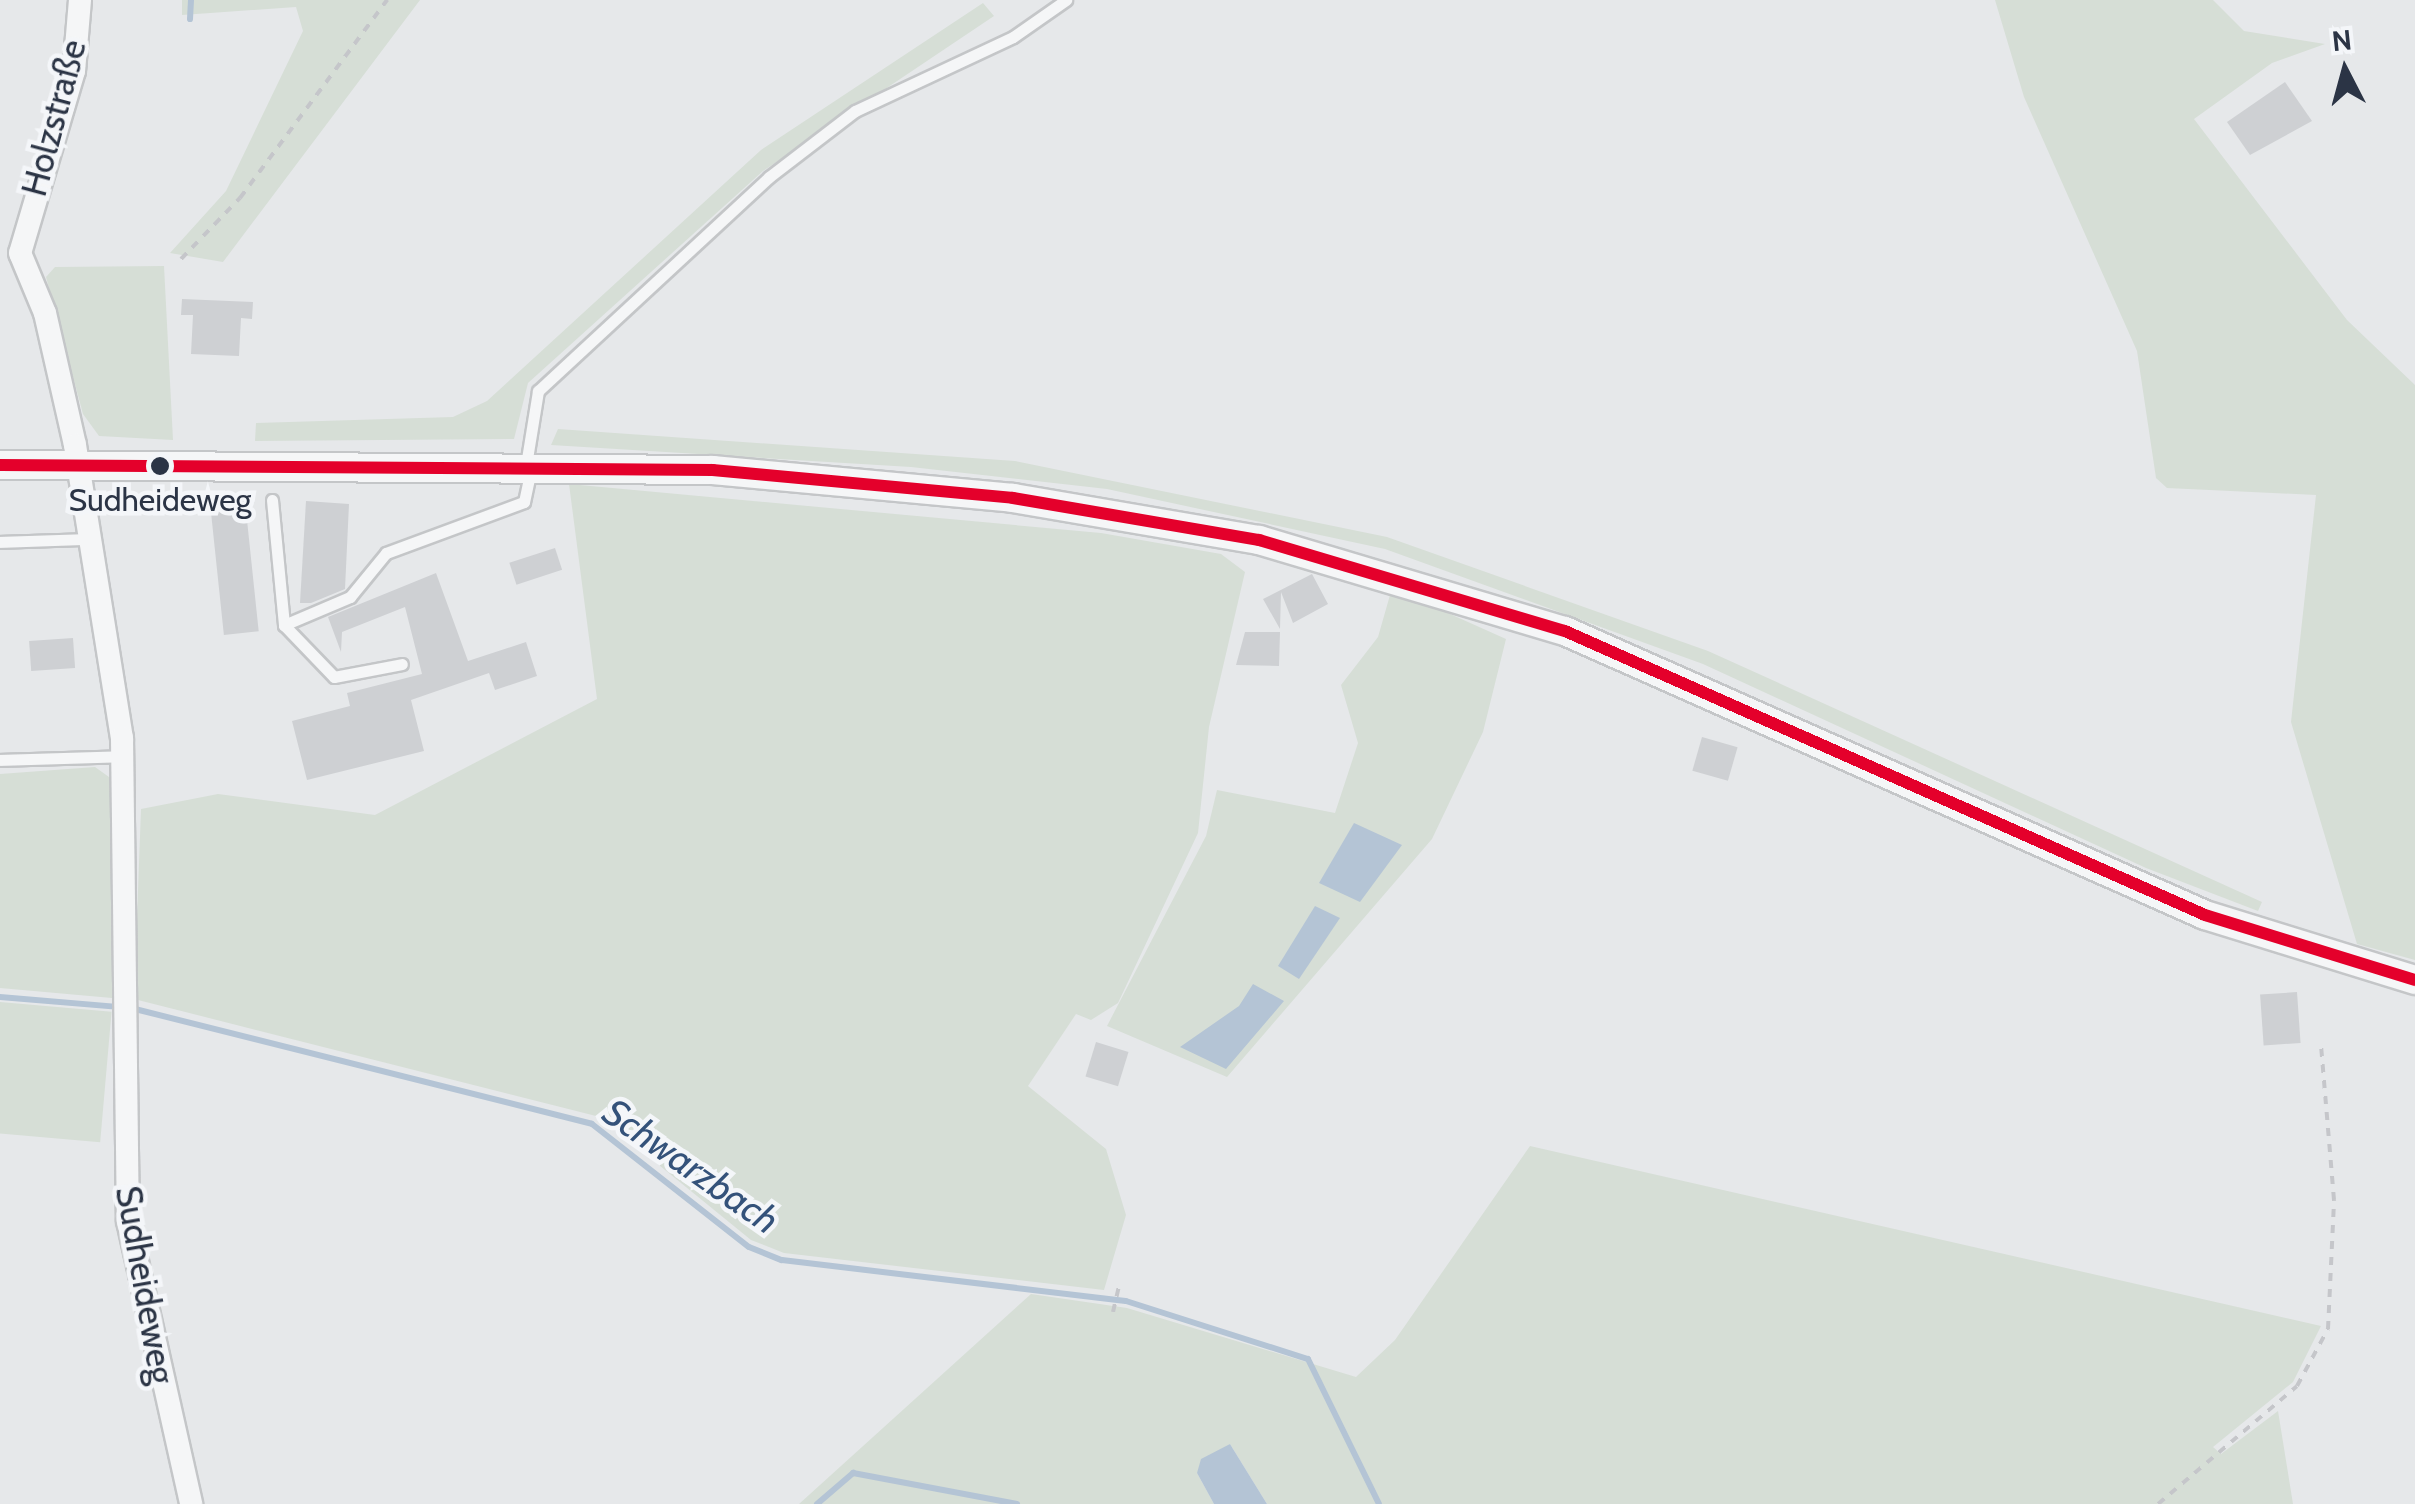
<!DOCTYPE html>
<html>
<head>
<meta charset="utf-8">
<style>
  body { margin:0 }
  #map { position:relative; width:2415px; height:1504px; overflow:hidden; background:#e6e8ea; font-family:Cabin,sans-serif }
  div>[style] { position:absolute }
  .green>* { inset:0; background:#d6ded6; transform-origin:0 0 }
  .water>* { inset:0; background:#b4c4d5 }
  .stream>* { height:6px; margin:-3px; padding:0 3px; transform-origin:3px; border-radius:3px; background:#b4c4d5 }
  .building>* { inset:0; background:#ced0d3; transform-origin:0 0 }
  .path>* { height:4px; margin-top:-2px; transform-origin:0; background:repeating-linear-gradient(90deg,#c5c6ca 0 8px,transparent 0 16px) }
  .roads { filter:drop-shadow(2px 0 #c4c6c8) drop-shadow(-2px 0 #c4c6c8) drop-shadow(0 2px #c4c6c8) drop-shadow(0 -2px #c4c6c8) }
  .service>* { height:11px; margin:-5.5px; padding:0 5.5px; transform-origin:5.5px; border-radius:5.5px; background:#f5f6f7 }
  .minor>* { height:22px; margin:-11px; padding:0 11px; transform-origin:11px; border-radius:11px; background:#f5f6f7 }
  .tertiary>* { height:28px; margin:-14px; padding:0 14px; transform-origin:14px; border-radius:14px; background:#f5f6f7 }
  .bus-1>* { height:12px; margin:-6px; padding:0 6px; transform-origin:6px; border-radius:6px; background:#e4002b }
  .dots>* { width:28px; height:28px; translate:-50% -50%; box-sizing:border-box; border:5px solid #f4f6f9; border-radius:50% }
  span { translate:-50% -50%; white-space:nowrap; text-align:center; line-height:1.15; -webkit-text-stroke:9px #f4f6f9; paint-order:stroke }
  .bus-label { font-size:32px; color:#2b3445 }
  .street-label { font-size:35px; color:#2b3445 }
  .water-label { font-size:38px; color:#34527a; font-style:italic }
  .north { position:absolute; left:2295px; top:20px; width:100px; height:100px; -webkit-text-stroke:8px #f4f6f9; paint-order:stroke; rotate:354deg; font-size:28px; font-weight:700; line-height:40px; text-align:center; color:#2b3445 }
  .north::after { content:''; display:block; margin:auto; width:35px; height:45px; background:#2b3445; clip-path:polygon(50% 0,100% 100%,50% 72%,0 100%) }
</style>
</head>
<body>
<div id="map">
  <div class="green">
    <div style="clip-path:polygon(182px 0,420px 0,223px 262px,170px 253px,226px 191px,303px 31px,296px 7px,182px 15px)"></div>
    <div style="clip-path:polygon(1995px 0,2213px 0,2244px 31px,2325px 44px,2272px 63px,2194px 119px,2347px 320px,2415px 385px,2415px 960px,2357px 944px,2291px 722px,2316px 495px,2167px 488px,2156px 478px,2137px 351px,2024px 97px)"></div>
    <div style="clip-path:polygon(983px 3px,994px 16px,763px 171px,528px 383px,514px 439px,255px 441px,256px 423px,453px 417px,487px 401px,761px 150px)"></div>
    <div style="clip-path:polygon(164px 266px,173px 440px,99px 436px,83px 414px,46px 277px,55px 267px)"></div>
    <div style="clip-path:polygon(558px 429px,1015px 461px,1387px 537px,1708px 651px,2262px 902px,2258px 911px,2146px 868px,1703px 664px,1385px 549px,1107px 489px,911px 467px,551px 445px)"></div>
    <div style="clip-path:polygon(569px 484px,1101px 533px,1221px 554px,1245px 572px,1209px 727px,1198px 833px,1118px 1003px,1091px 1020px,1076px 1014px,1028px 1086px,1106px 1149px,1126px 1215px,1104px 1290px,784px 1253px,751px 1240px,600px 1117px,134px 999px,141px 809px,218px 794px,375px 815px,597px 699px)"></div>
    <div style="clip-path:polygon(1392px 588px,1506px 639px,1483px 732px,1432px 839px,1227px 1077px,1107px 1026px,1206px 836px,1217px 790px,1335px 813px,1358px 743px,1341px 685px,1378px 637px)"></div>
    <div style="clip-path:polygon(95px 767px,116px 782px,112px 998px,0 988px,0 774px)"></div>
    <div style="left:0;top:1002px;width:112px;height:131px;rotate:5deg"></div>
    <div style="clip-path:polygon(1530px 1146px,2321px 1326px,2293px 1382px,2213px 1447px,2221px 1454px,2278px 1411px,2293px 1504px,1267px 1504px,1230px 1444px,1197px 1473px,1214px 1504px,799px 1504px,1031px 1294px,1127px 1308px,1356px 1377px,1395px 1340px)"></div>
  </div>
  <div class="water">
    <div style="clip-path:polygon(1354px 823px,1402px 845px,1360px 902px,1319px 883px)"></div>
    <div style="clip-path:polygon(1315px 906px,1340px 918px,1299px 979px,1278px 966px)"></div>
    <div style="clip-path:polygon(1253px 984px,1284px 1001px,1226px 1069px,1180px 1047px,1239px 1006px)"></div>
    <div style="clip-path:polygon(1230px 1444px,1267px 1504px,1214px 1504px,1197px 1473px,1201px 1459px)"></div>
  </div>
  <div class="stream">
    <div style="left:190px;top:19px;width:19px;rotate:-87deg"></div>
    <div style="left:0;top:997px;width:118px;rotate:4.8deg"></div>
    <div style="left:131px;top:1008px;width:475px;rotate:14.1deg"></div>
    <div style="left:592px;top:1124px;width:199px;rotate:38.1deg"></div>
    <div style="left:749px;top:1247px;width:35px;rotate:22deg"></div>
    <div style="left:782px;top:1260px;width:346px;rotate:6.8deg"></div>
    <div style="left:1126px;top:1301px;width:191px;rotate:17.7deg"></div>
    <div style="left:1308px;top:1359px;width:161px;rotate:63.9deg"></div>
    <div style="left:817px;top:1504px;width:48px;rotate:-40.7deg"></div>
    <div style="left:853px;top:1473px;width:167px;rotate:10.7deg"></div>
  </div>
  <div class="building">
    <div style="clip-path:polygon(2285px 82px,2312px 121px,2250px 155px,2227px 122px)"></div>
    <div style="clip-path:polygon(182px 299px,253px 302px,252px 319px,241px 318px,239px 356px,191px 354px,193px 315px,181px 315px)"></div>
    <div style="left:245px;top:501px;width:131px;height:35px;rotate:84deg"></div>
    <div style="clip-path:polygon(306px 501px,349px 504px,345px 589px,311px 603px,300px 603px)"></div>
    <div style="left:555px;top:548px;width:23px;height:48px;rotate:72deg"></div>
    <div style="clip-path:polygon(436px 573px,468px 661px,526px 642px,537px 676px,495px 690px,489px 673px,411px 700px,424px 751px,307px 780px,292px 721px,350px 706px,347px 693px,422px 674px,405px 607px,342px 632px,341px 652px,328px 617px)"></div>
    <div style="clip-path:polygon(1312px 574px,1328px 604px,1293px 623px,1281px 592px,1280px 629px,1263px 599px)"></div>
    <div style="clip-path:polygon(1245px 632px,1280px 632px,1279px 666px,1236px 665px)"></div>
    <div style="left:73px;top:638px;width:30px;height:44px;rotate:86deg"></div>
    <div style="left:1702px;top:737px;width:37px;height:35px;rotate:16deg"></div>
    <div style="left:2297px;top:992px;width:51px;height:37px;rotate:86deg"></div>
    <div style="left:1096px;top:1042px;width:34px;height:36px;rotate:17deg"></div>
  </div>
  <div class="path">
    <div style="left:181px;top:259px;width:85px;rotate:-46deg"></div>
    <div style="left:240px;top:198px;width:247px;rotate:-53.4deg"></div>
    <div style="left:1113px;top:1312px;width:26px;rotate:-77deg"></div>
    <div style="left:2158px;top:1504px;width:182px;rotate:-40.3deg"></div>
    <div style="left:2297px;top:1386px;width:65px;rotate:-61.5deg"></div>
    <div style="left:2328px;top:1329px;width:129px;rotate:-87.3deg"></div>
    <div style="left:2334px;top:1200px;width:155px;rotate:-94.8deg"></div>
  </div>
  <div class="roads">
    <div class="service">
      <div style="left:526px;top:465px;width:75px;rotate:-80.8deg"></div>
      <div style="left:538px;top:391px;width:315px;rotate:-42.8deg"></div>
      <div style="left:769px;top:177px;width:108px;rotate:-37.5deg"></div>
      <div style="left:855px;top:111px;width:174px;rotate:-25.1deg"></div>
      <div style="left:1013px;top:37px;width:65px;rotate:-34.9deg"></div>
      <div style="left:272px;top:500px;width:126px;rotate:84.5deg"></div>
      <div style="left:284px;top:625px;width:72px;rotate:46.1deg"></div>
      <div style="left:334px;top:677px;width:69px;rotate:-10.8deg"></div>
      <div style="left:0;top:542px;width:84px;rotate:-2deg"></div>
      <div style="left:284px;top:625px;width:72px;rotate:-23deg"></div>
      <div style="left:350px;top:597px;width:57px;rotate:-50.7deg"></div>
      <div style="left:386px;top:553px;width:147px;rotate:-20.3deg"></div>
      <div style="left:524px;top:502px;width:34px;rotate:-78deg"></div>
      <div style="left:0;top:760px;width:124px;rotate:-1.8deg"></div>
    </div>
    <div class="minor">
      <div style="left:80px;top:0;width:71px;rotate:94.8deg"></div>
      <div style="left:74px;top:71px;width:190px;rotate:106.5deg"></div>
      <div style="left:20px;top:253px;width:65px;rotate:67.4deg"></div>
      <div style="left:45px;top:313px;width:135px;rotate:77.2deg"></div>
      <div style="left:75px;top:445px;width:297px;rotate:80.9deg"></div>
      <div style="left:122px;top:738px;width:483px;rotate:89.3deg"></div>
      <div style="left:128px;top:1221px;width:290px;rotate:77.4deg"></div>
    </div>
    <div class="tertiary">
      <div style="left:0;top:465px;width:713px;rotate:0.4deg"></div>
      <div style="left:713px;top:470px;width:301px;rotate:5.3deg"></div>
      <div style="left:1013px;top:498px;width:250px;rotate:9.7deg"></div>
      <div style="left:1259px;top:540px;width:319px;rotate:16.6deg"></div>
      <div style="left:1565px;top:631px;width:700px;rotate:23.93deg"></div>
      <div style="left:2205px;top:915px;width:220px;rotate:17.2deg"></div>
    </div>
  </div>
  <div class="bus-1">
    <div style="left:0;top:465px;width:713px;rotate:0.4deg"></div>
    <div style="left:713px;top:470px;width:301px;rotate:5.3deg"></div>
    <div style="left:1013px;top:498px;width:250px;rotate:9.7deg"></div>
    <div style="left:1259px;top:540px;width:319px;rotate:16.6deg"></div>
    <div style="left:1565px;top:631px;width:700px;rotate:23.93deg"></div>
    <div style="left:2205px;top:915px;width:220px;rotate:17.2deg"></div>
  </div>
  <div class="dots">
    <div style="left:160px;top:466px;background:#2b3445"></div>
  </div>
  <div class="bus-label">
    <span style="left:160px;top:500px">Sudheideweg</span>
  </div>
  <div class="street-label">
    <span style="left:54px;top:118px;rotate:-75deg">Holzstraße</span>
    <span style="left:145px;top:1285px;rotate:80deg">Sudheideweg</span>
  </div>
  <div class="water-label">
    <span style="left:691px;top:1166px;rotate:35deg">Schwarzbach</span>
  </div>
  <div class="north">N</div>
</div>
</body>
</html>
